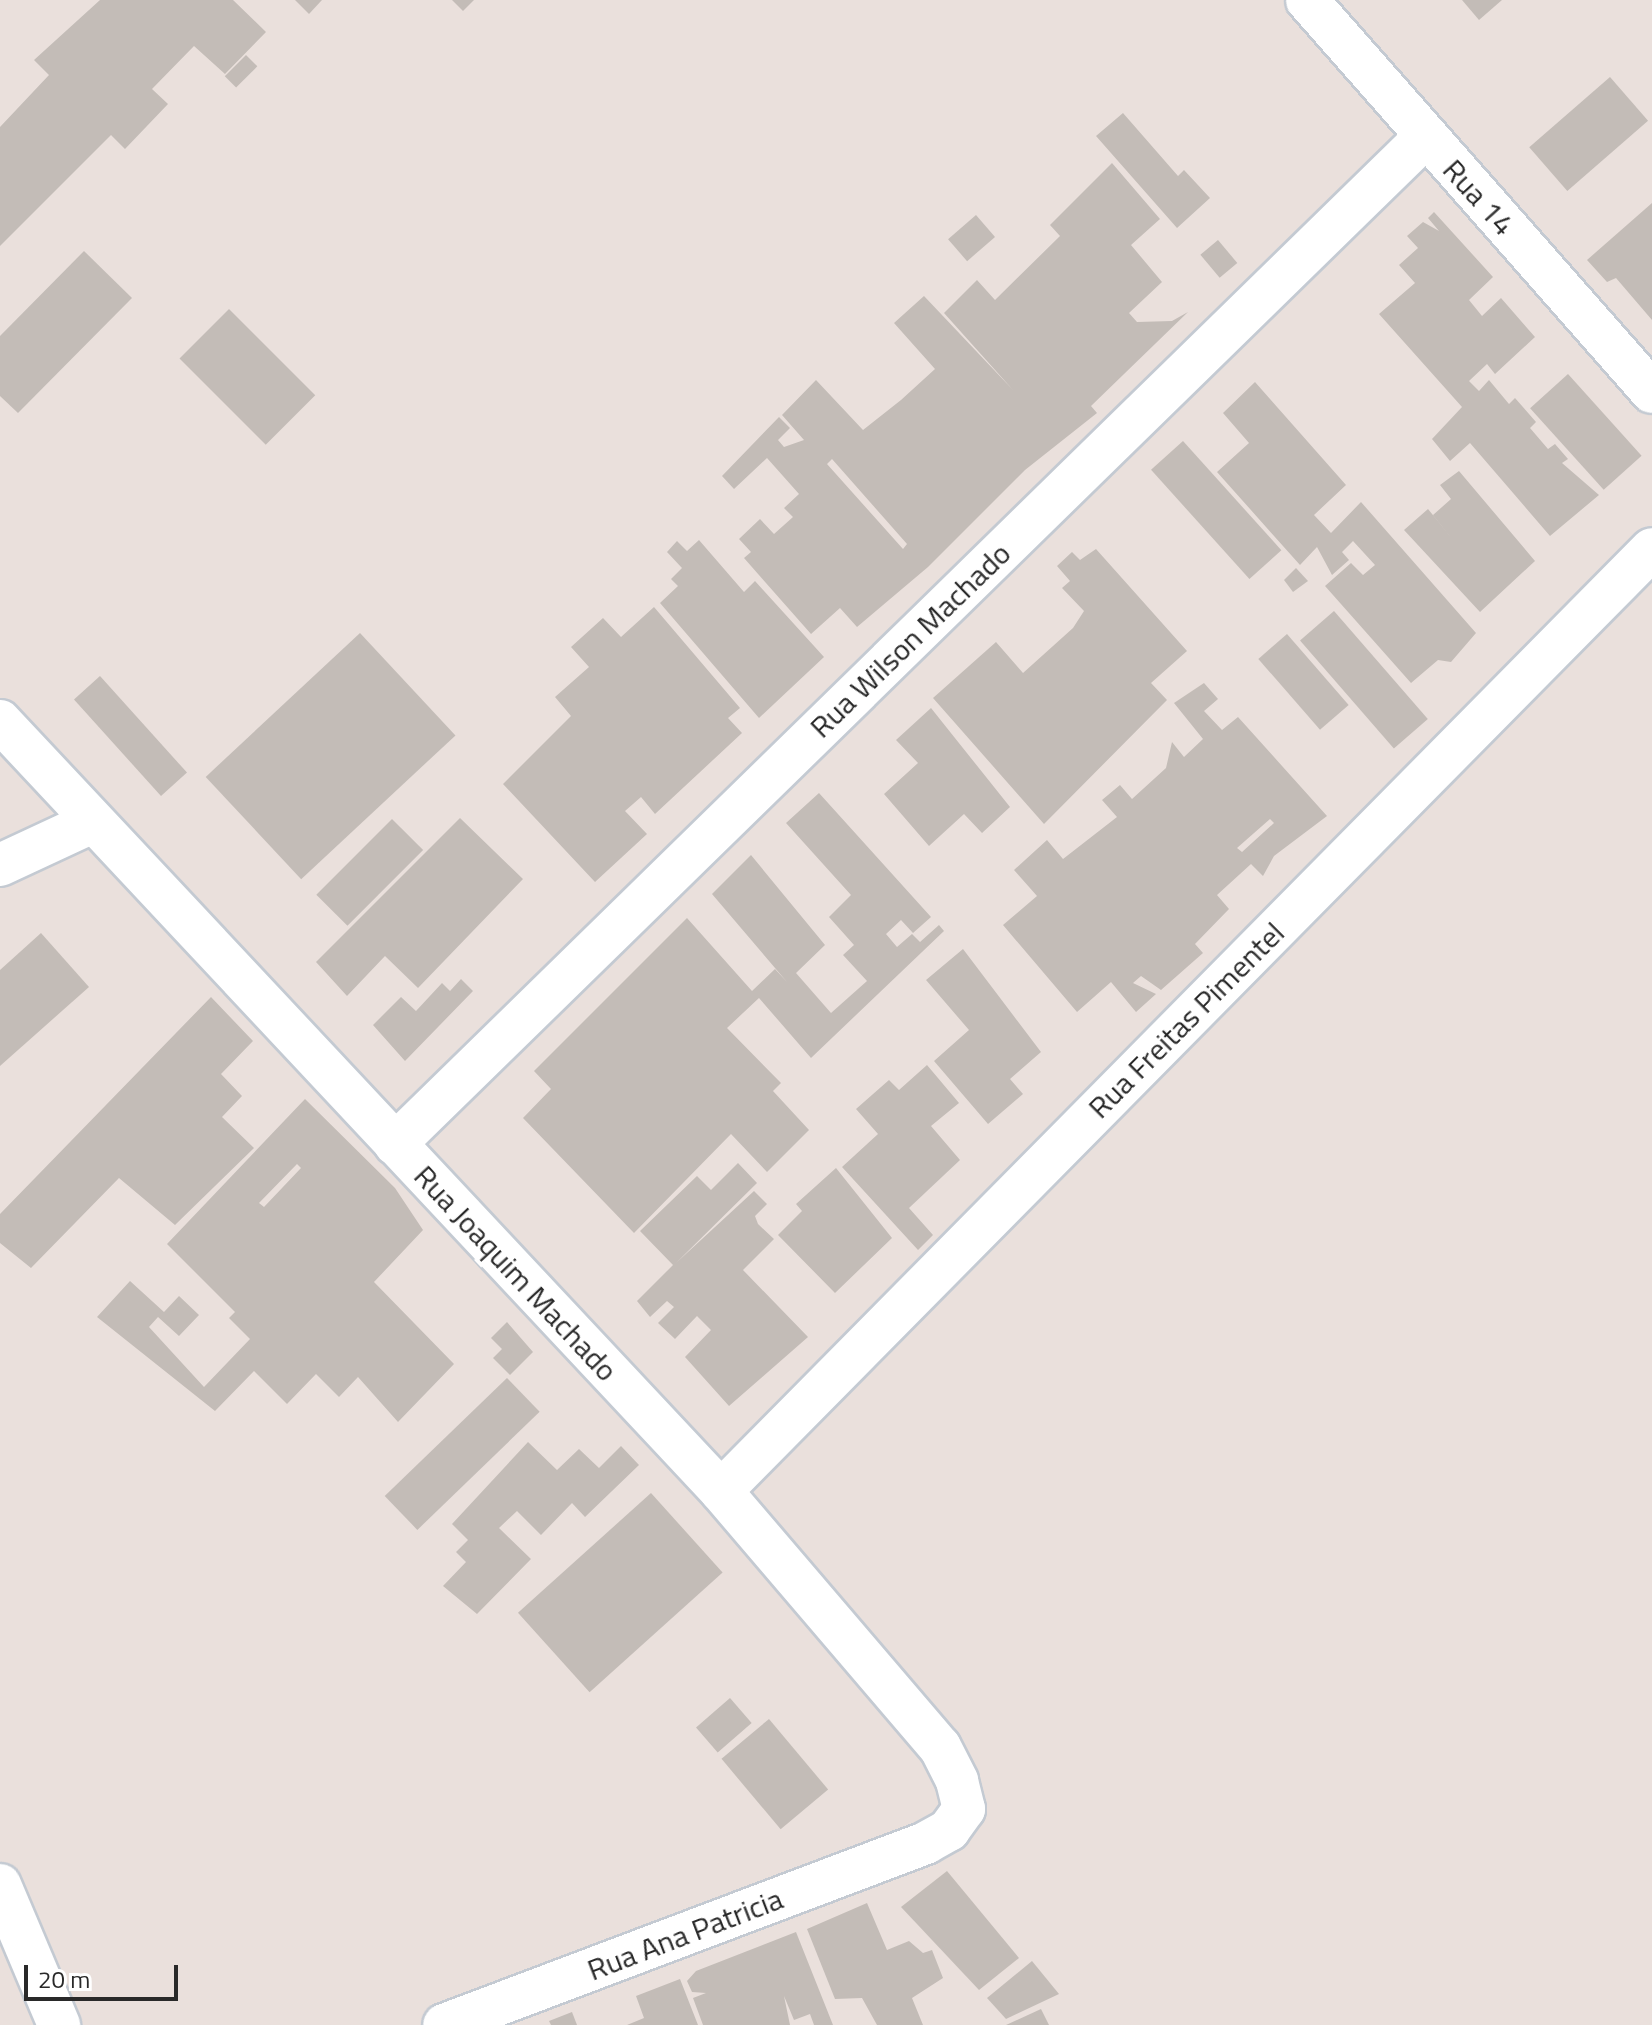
<!DOCTYPE html>
<html>
<head>
<meta charset="utf-8">
<style>
  body { margin:0 }
  #map { position:relative; width:1652px; height:2025px; overflow:hidden; background:#eae0dc; font-family:"Titillium Web",sans-serif }
  div>[style] { position:absolute }
  .building>* { inset:0; background:#c3bcb7; transform-origin:0 0 }
  .roads { filter:drop-shadow(2px 0 #c4cad2) drop-shadow(-2px 0 #c4cad2) drop-shadow(0 2px #c4cad2) drop-shadow(0 -2px #c4cad2) }
  .minor>* { height:42px; margin:-21px; padding:0 21px; transform-origin:21px; border-radius:21px; background:#fff }
  span { translate:-50% -50%; white-space:nowrap; text-align:center; line-height:1.15; -webkit-text-stroke:8px #fff; paint-order:stroke }
  .street-label { font-size:30px; color:#292929 }
  .scale { position:absolute; left:24px; top:1965px; width:154px; height:36px; box-sizing:border-box; border:4px solid #292929; border-top:0; padding-left:10px; font-size:24px; line-height:28px; white-space:nowrap; color:#292929; -webkit-text-stroke:6px #fff; paint-order:stroke }
</style>
</head>
<body>
<div id="map">
  <div class="building">
    <div style="clip-path:polygon(100px 0,233px 0,266px 32px,225px 74px,194px 46px,152px 89px,168px 104px,125px 149px,111px 135px,0 246px,0 127px,49px 75px,34px 60px)"></div>
    <div style="clip-path:polygon(295px 0,322px 0,309px 14px)"></div>
    <div style="clip-path:polygon(452px 0,474px 0,463px 11px)"></div>
    <div style="clip-path:polygon(1462px 0,1502px 0,1479px 20px)"></div>
    <div style="left:246px;top:55px;width:16px;height:30px;rotate:45deg"></div>
    <div style="left:1610px;top:77px;width:58px;height:107px;rotate:49deg"></div>
    <div style="clip-path:polygon(1123px 113px,1178px 176px,1184px 170px,1210px 198px,1177px 228px,1096px 136px)"></div>
    <div style="clip-path:polygon(evenodd,1112px 163px,1160px 219px,1131px 245px,1162px 282px,1129px 313px,1137px 322px,1172px 321px,1188px 312px,1091px 406px,1097px 413px,1025px 470px,928px 567px,857px 627px,840px 608px,811px 634px,744px 558px,751px 552px,739px 539px,760px 519px,774px 534px,793px 517px,784px 508px,799px 494px,767px 458px,734px 489px,722px 476px,779px 417px,790px 428px,778px 440px,784px 447px,804px 440px,782px 415px,816px 380px,863px 430px,901px 400px,935px 369px,894px 323px,924px 296px,1013px 390px,944px 313px,977px 280px,995px 300px,1060px 236px,1050px 225px,1112px 163px,832px 459px,907px 544px,903px 549px,827px 464px,832px 459px)"></div>
    <div style="clip-path:polygon(1652px 203px,1652px 320px,1616px 278px,1607px 282px,1587px 260px)"></div>
    <div style="clip-path:polygon(1434px 212px,1493px 277px,1469px 300px,1482px 316px,1501px 298px,1535px 337px,1495px 374px,1487px 364px,1469px 381px,1479px 391px,1489px 380px,1509px 404px,1515px 398px,1536px 422px,1530px 428px,1548px 449px,1555px 444px,1568px 459px,1562px 463px,1599px 495px,1550px 536px,1470px 443px,1450px 461px,1432px 439px,1462px 407px,1379px 314px,1415px 283px,1399px 265px,1418px 248px,1407px 236px,1423px 222px,1439px 231px,1428px 218px)"></div>
    <div style="left:976px;top:215px;width:29px;height:37px;rotate:49deg"></div>
    <div style="left:1218px;top:240px;width:30px;height:23px;rotate:50deg"></div>
    <div style="clip-path:polygon(84px 251px,132px 298px,18px 413px,0 396px,0 336px)"></div>
    <div style="left:229px;top:309px;width:122px;height:70px;rotate:45deg"></div>
    <div style="left:1568px;top:374px;width:110px;height:51px;rotate:48deg"></div>
    <div style="clip-path:polygon(1255px 382px,1346px 485px,1314px 515px,1331px 533px,1361px 502px,1476px 633px,1451px 662px,1438px 660px,1411px 683px,1325px 586px,1351px 563px,1363px 575px,1375px 565px,1353px 541px,1342px 552px,1349px 560px,1332px 575px,1317px 547px,1300px 565px,1217px 472px,1249px 443px,1223px 413px)"></div>
    <div style="left:1183px;top:441px;width:147px;height:43px;rotate:48deg"></div>
    <div style="clip-path:polygon(1459px 471px,1535px 561px,1480px 612px,1404px 530px,1428px 509px,1454px 541px,1433px 515px,1451px 499px,1440px 485px)"></div>
    <div style="clip-path:polygon(699px 540px,744px 592px,755px 581px,824px 657px,759px 718px,660px 603px,678px 586px,671px 579px,682px 568px,667px 552px,677px 541px,687px 551px)"></div>
    <div style="clip-path:polygon(1096px 549px,1187px 651px,1151px 683px,1167px 700px,1044px 824px,933px 698px,996px 642px,1023px 673px,1073px 628px,1084px 611px,1062px 588px,1070px 581px,1057px 566px,1072px 552px,1080px 560px)"></div>
    <div style="clip-path:polygon(1296px 568px,1308px 581px,1293px 592px,1284px 580px)"></div>
    <div style="clip-path:polygon(654px 607px,740px 708px,728px 718px,742px 733px,655px 814px,641px 797px,625px 811px,647px 834px,595px 882px,503px 784px,571px 716px,555px 697px,589px 667px,571px 647px,603px 618px,621px 637px)"></div>
    <div style="left:1334px;top:611px;width:143px;height:45px;rotate:49deg"></div>
    <div style="left:360px;top:633px;width:140px;height:211px;rotate:47deg"></div>
    <div style="left:1287px;top:634px;width:94px;height:38px;rotate:49deg"></div>
    <div style="left:100px;top:676px;width:130px;height:35px;rotate:48deg"></div>
    <div style="clip-path:polygon(evenodd,1204px 683px,1218px 699px,1204px 711px,1222px 730px,1238px 717px,1327px 816px,1274px 856px,1263px 876px,1251px 864px,1217px 895px,1229px 909px,1195px 944px,1203px 953px,1161px 990px,1141px 976px,1133px 983px,1156px 994px,1136px 1012px,1111px 982px,1077px 1012px,1003px 925px,1037px 896px,1014px 870px,1047px 840px,1063px 859px,1117px 817px,1102px 800px,1120px 785px,1132px 799px,1166px 768px,1172px 742px,1184px 757px,1203px 739px,1174px 703px,1204px 683px,1270px 819px,1274px 823px,1242px 852px,1237px 848px,1270px 819px)"></div>
    <div style="clip-path:polygon(931px 708px,1010px 807px,982px 833px,964px 814px,929px 846px,884px 794px,918px 763px,896px 740px)"></div>
    <div style="clip-path:polygon(819px 793px,931px 917px,913px 933px,901px 920px,886px 934px,897px 947px,912px 934px,920px 942px,939px 925px,944px 931px,811px 1058px,759px 998px,727px 1028px,781px 1083px,773px 1091px,809px 1130px,767px 1172px,731px 1134px,634px 1233px,523px 1118px,551px 1089px,534px 1071px,687px 918px,752px 991px,775px 969px,787px 982px,712px 894px,751px 855px,825px 945px,796px 973px,831px 1013px,867px 981px,843px 955px,854px 945px,829px 917px,851px 895px,786px 823px)"></div>
    <div style="clip-path:polygon(460px 818px,523px 879px,418px 988px,385px 956px,347px 996px,316px 962px)"></div>
    <div style="left:392px;top:819px;width:44px;height:107px;rotate:45deg"></div>
    <div style="clip-path:polygon(41px 933px,89px 987px,0 1066px,0 970px)"></div>
    <div style="clip-path:polygon(963px 949px,1041px 1052px,1010px 1079px,1023px 1094px,988px 1124px,934px 1061px,969px 1030px,926px 980px)"></div>
    <div style="clip-path:polygon(461px 979px,473px 991px,405px 1061px,373px 1025px,401px 997px,416px 1011px,442px 983px,450px 991px)"></div>
    <div style="clip-path:polygon(211px 997px,253px 1041px,221px 1074px,242px 1096px,222px 1117px,254px 1148px,175px 1225px,119px 1178px,31px 1268px,0 1243px,0 1214px)"></div>
    <div style="clip-path:polygon(927px 1065px,959px 1103px,931px 1126px,960px 1160px,909px 1208px,933px 1235px,918px 1250px,842px 1167px,878px 1134px,856px 1109px,889px 1080px,899px 1090px)"></div>
    <div style="clip-path:polygon(evenodd,305px 1099px,395px 1188px,423px 1230px,374px 1282px,454px 1364px,398px 1422px,358px 1377px,339px 1397px,316px 1374px,287px 1404px,254px 1371px,215px 1411px,97px 1317px,130px 1281px,164px 1312px,179px 1296px,199px 1315px,179px 1336px,158px 1317px,149px 1327px,204px 1387px,250px 1339px,229px 1318px,235px 1312px,167px 1244px,305px 1099px,297px 1164px,301px 1168px,264px 1207px,259px 1203px,297px 1164px)"></div>
    <div style="clip-path:polygon(738px 1163px,757px 1183px,676px 1263px,754px 1191px,767px 1204px,755px 1216px,758px 1224px,774px 1239px,743px 1270px,808px 1337px,729px 1406px,685px 1357px,711px 1330px,697px 1316px,675px 1339px,658px 1323px,674px 1307px,667px 1301px,650px 1317px,637px 1301px,673px 1265px,640px 1231px,697px 1176px,711px 1190px)"></div>
    <div style="clip-path:polygon(836px 1168px,892px 1238px,835px 1293px,778px 1235px,802px 1211px,796px 1204px)"></div>
    <div style="clip-path:polygon(507px 1322px,533px 1352px,510px 1375px,493px 1358px,502px 1349px,491px 1338px)"></div>
    <div style="left:507px;top:1378px;width:47px;height:170px;rotate:46deg"></div>
    <div style="clip-path:polygon(528px 1442px,557px 1470px,579px 1449px,599px 1468px,621px 1446px,639px 1465px,585px 1517px,572px 1503px,541px 1535px,517px 1511px,499px 1528px,531px 1559px,477px 1614px,443px 1586px,466px 1562px,456px 1552px,468px 1540px,452px 1524px)"></div>
    <div style="left:651px;top:1493px;width:107px;height:179px;rotate:48deg"></div>
    <div style="left:730px;top:1698px;width:33px;height:45px;rotate:49deg"></div>
    <div style="left:769px;top:1719px;width:92px;height:62px;rotate:50deg"></div>
    <div style="clip-path:polygon(947px 1871px,1019px 1958px,979px 1990px,901px 1907px)"></div>
    <div style="clip-path:polygon(867px 1903px,887px 1950px,909px 1941px,923px 1953px,932px 1950px,943px 1978px,912px 1998px,923px 2025px,877px 2025px,862px 1998px,835px 1999px,807px 1929px)"></div>
    <div style="clip-path:polygon(796px 1932px,833px 2025px,814px 2025px,810px 2014px,794px 2020px,784px 1996px,790px 2025px,703px 2025px,693px 1998px,706px 1993px,692px 1992px,687px 1981px,696px 1971px)"></div>
    <div style="clip-path:polygon(1032px 1961px,1059px 1994px,1006px 2019px,987px 1998px)"></div>
    <div style="clip-path:polygon(680px 1979px,698px 2025px,627px 2025px,644px 2018px,636px 1996px)"></div>
    <div style="clip-path:polygon(1041px 2009px,1049px 2025px,1006px 2025px)"></div>
    <div style="clip-path:polygon(572px 2012px,577px 2025px,551px 2025px,549px 2021px)"></div>
  </div>
  <div class="roads">
    <div class="minor">
      <div style="left:1307px;top:0;width:522px;rotate:48.65deg"></div>
      <div style="left:0;top:721px;width:1055px;rotate:46.88deg"></div>
      <div style="left:721px;top:1491px;width:337px;rotate:49.5deg"></div>
      <div style="left:940px;top:1747px;width:38px;rotate:63deg"></div>
      <div style="left:957px;top:1781px;width:29px;rotate:76deg"></div>
      <div style="left:964px;top:1809px;width:26px;rotate:126deg"></div>
      <div style="left:949px;top:1830px;width:26px;rotate:151deg"></div>
      <div style="left:926px;top:1843px;width:515px;rotate:159.31deg"></div>
      <div style="left:0;top:865px;width:99px;rotate:-25deg"></div>
      <div style="left:395px;top:1144px;width:1440px;rotate:-44.35deg"></div>
      <div style="left:721px;top:1491px;width:1324px;rotate:-45.34deg"></div>
      <div style="left:0;top:1885px;width:152px;rotate:67.1deg"></div>
    </div>
  </div>
  <div class="street-label">
    <span style="left:1479px;top:197px;rotate:48deg">Rua 14</span>
    <span style="left:910px;top:640px;rotate:-44deg">Rua Wilson Machado</span>
    <span style="left:1186px;top:1020px;rotate:-45deg">Rua Freitas Pimentel</span>
    <span style="left:516px;top:1273px;rotate:47deg">Rua Joaquim Machado</span>
    <span style="left:685px;top:1934px;rotate:-21deg">Rua Ana Patricia</span>
  </div>
  <div class="scale">20 m</div>
</div>
</body>
</html>
